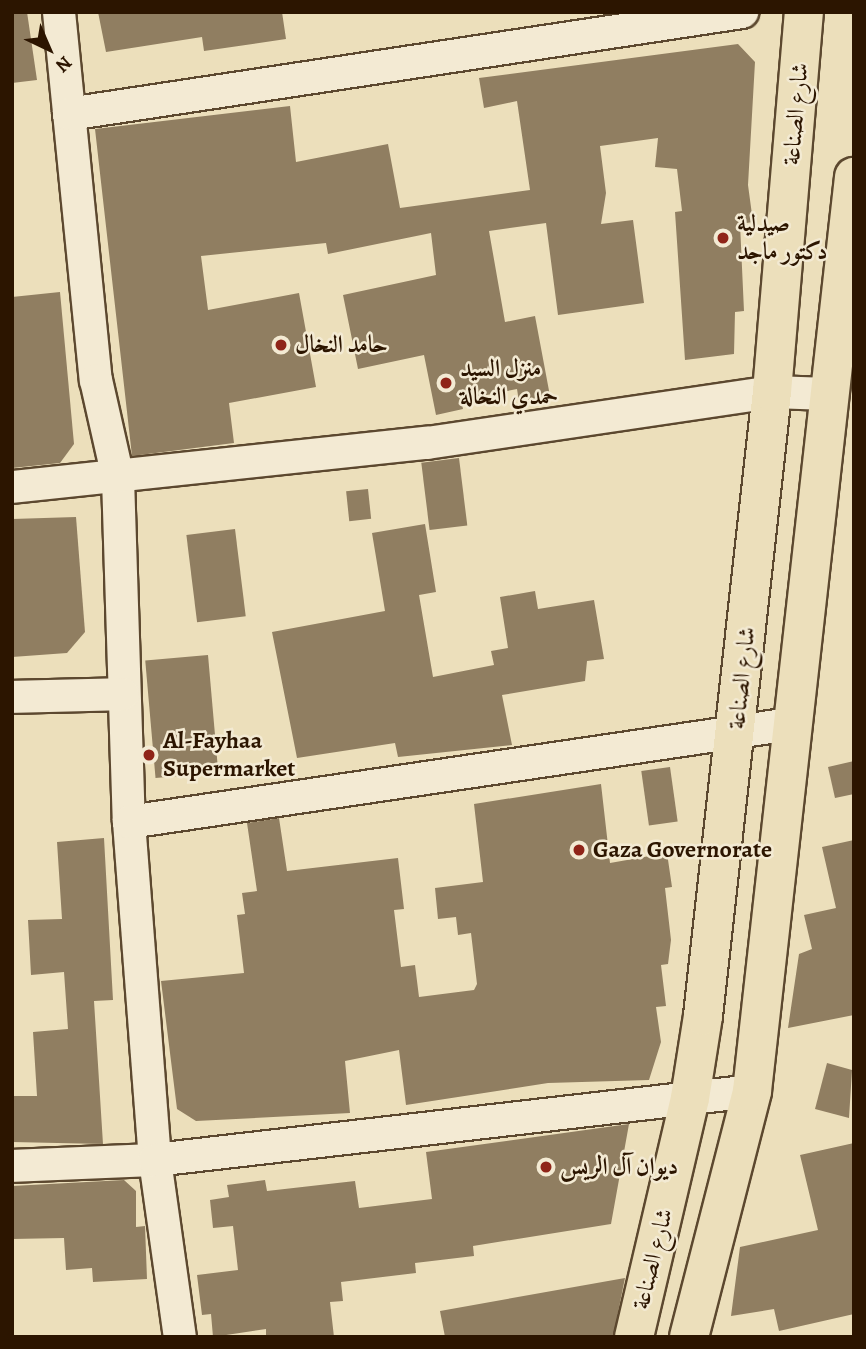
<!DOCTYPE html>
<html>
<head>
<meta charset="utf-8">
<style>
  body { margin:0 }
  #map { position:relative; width:866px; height:1349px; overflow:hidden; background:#ecdfbb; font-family:Alegreya,Amiri,serif }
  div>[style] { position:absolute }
  .building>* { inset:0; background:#907e61; transform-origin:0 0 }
  .roads { filter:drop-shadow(2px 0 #5c482f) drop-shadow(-2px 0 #5c482f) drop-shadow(0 2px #5c482f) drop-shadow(0 -2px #5c482f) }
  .minor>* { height:32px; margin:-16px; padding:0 16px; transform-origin:16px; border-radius:16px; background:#f3ead3 }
  .major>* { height:38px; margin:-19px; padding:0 19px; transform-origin:19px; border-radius:19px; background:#ecdfbb }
  .dots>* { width:19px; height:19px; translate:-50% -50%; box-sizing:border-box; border:4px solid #f3ead3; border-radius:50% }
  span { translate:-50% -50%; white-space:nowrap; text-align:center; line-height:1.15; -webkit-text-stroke:5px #f3ead3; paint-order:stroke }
  .street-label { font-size:24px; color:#2c1500 }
  .poi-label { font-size:24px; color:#2c1500; font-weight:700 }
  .left { translate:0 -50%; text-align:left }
  .frame { position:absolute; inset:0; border:14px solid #2c1500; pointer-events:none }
  .north { position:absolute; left:14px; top:14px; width:70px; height:70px; -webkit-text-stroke:5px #f3ead3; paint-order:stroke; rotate:136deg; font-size:19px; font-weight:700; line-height:28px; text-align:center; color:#2c1500 }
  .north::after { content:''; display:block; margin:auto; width:24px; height:32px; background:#2c1500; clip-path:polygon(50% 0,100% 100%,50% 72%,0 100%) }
</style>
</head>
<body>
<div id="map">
  <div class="building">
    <div style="clip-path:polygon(12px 12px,27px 12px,37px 80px,12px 83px)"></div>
    <div style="clip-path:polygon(98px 12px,282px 12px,286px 39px,204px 51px,202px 37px,106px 52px)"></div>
    <div style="clip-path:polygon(738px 44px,755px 62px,748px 185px,753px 222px,740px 224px,744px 311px,735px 312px,734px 354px,685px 360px,675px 212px,682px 211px,677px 169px,655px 167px,658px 138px,600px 146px,606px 193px,601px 224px,633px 220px,644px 303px,558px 315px,546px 223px,489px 231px,505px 322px,535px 316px,550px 396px,519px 402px,517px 389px,461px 400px,463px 409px,436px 415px,424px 355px,358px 369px,343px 295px,436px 275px,431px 233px,328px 254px,326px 243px,201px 256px,208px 310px,299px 293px,316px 387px,229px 403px,234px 443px,132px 456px,95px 129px,290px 106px,296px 162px,388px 144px,400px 208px,530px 190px,517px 101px,484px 108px,479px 78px)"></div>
    <div style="clip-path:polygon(60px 292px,74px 444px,60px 463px,12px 468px,12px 297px)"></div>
    <div style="left:459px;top:458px;width:68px;height:38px;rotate:83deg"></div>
    <div style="left:368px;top:489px;width:30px;height:22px;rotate:84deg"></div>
    <div style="clip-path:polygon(76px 517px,85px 632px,67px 653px,12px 657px,12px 519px)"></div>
    <div style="clip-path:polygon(425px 524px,436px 592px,419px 595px,433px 677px,494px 665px,491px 651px,508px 648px,500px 597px,535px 591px,538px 609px,594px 600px,604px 659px,587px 661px,585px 681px,502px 695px,512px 745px,398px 757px,395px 743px,297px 758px,272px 632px,385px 611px,372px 533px)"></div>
    <div style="left:235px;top:529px;width:88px;height:49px;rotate:83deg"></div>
    <div style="left:208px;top:655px;width:118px;height:63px;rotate:85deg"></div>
    <div style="clip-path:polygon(854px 761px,854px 794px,835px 798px,828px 767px)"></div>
    <div style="left:670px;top:767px;width:55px;height:29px;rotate:82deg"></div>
    <div style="clip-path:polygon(601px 784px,610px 863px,667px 853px,672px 887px,665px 888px,671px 940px,668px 964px,661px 965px,666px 1006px,656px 1007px,661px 1042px,649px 1080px,548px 1083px,406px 1105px,399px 1050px,345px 1061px,350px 1113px,196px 1121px,177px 1109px,161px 981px,244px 973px,237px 915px,245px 914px,242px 893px,257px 891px,247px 823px,279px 818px,287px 871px,398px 858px,404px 909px,394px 910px,401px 967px,415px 965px,419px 997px,474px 990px,477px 984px,471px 933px,458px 935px,456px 917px,438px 919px,435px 888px,483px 882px,474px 804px)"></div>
    <div style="clip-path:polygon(104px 838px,113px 1000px,94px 1001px,103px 1144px,12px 1142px,12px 1096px,37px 1096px,33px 1032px,68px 1029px,64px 972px,31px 975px,28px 920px,62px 919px,57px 842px)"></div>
    <div style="clip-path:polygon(854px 840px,854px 1015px,788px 1028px,799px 954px,812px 949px,804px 915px,836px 908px,822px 847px)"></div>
    <div style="clip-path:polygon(827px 1063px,852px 1070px,849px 1118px,815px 1109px)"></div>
    <div style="clip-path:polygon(629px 1124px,611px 1224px,473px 1246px,474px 1256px,415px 1263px,416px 1273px,341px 1282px,343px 1301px,330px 1302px,334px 1337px,266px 1337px,266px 1329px,213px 1337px,211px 1314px,202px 1315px,197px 1275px,238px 1270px,233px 1226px,213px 1228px,210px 1200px,229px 1197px,227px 1185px,265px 1180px,267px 1191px,355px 1181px,359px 1208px,432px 1199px,426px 1152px)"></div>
    <div style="clip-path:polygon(854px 1143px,854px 1314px,779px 1331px,774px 1309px,731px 1316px,740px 1247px,818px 1230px,800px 1155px)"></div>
    <div style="clip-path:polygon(124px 1180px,136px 1191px,136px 1227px,145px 1226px,147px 1279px,93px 1282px,92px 1268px,66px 1270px,64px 1238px,12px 1239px,12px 1186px)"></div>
    <div style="clip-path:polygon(625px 1278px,613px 1337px,445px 1337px,440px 1311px)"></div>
  </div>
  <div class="roads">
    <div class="minor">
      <div style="left:59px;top:12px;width:370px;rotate:84.3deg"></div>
      <div style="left:96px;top:380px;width:100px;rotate:77.3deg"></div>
      <div style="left:118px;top:478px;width:344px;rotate:88.2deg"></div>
      <div style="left:129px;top:822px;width:339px;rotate:85.6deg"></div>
      <div style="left:155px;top:1160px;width:179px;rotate:82deg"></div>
      <div style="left:69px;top:114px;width:681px;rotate:-8.62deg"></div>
      <div style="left:12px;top:487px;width:417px;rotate:-6.1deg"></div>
      <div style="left:427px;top:443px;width:349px;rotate:-8.4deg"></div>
      <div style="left:772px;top:392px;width:57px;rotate:2deg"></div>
      <div style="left:12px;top:697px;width:111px;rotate:-1.5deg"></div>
      <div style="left:129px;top:822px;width:668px;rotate:-8.43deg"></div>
      <div style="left:12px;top:1166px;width:143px;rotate:-2.4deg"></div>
      <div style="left:155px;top:1160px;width:601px;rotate:-6.59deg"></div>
    </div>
    <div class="major">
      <div style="left:634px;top:1337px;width:245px;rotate:-76.8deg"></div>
      <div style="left:690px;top:1098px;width:83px;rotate:-81deg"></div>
      <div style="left:703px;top:1016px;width:628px;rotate:-83.69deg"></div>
      <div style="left:772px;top:392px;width:381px;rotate:-85.2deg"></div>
      <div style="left:689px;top:1337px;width:254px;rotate:-75.6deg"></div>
      <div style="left:752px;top:1091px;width:920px;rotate:-83.63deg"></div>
    </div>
  </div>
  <div class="dots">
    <div style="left:723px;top:238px;background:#8f2418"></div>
    <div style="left:281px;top:345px;background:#8f2418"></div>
    <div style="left:446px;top:383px;background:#8f2418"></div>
    <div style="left:149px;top:755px;background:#8f2418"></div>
    <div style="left:579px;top:850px;background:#8f2418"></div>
    <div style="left:546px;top:1167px;background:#8f2418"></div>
  </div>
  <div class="street-label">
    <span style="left:796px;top:114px;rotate:-85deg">شارع الصناعة</span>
    <span style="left:742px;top:678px;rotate:-84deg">شارع الصناعة</span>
    <span style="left:653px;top:1259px;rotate:-76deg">شارع الصناعة</span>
  </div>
  <div class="poi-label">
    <span class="left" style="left:737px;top:238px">صيدلية<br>دكتور ماجد</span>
    <span class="left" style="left:295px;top:345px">حامد النخال</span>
    <span class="left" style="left:460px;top:383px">منزل السيد<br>حمدي النخالة</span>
    <span class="left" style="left:163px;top:755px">Al-Fayhaa<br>Supermarket</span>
    <span class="left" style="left:593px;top:850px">Gaza Governorate</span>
    <span class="left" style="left:560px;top:1167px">ديوان آل الريس</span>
  </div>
  <div class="frame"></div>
  <div class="north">N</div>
</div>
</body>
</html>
